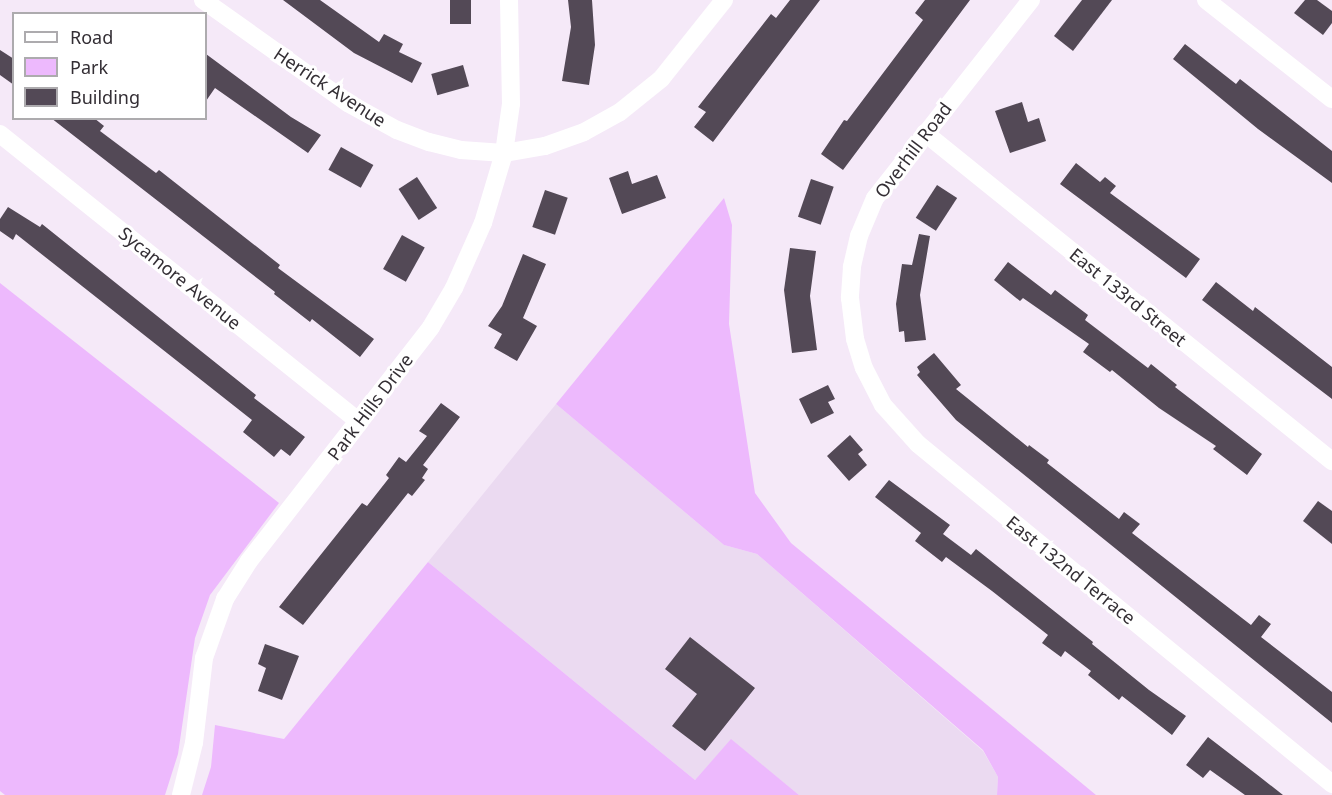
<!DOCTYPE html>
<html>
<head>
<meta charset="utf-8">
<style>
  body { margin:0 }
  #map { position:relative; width:1332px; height:795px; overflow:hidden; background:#f5e9f8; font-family:"Noto Sans",sans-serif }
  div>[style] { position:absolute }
  .built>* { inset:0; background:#ebdaf1 }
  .green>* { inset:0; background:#edb9fd }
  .building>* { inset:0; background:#534956; transform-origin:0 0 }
  .minor>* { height:18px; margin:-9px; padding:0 9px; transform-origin:9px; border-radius:9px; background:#fff }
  span { translate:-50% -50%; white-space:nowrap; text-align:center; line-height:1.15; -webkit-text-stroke:6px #fff; paint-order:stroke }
  .street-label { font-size:18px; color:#332e34 }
  .legend { position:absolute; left:12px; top:12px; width:195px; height:108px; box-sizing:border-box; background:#fff; border:2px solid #adabae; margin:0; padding:8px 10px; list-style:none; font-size:18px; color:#332e34 }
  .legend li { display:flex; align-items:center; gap:12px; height:30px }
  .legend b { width:30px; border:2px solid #adabae }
</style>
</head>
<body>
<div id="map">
  <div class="built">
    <div style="clip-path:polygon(556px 404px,724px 545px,757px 554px,983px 751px,998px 777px,997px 795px,799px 795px,731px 740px,695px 780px,428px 562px)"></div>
  </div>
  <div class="green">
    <div style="clip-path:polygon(724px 198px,732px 225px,729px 324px,755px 493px,791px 543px,1096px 795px,997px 795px,998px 777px,983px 750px,757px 554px,724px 545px,556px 404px)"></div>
    <div style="clip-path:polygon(0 283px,279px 503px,210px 595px,195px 638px,178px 754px,165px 795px,5px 795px,0 791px)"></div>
    <div style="clip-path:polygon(428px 562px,695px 780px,731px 739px,799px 795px,202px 795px,211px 767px,215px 725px,284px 739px)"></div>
  </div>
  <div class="building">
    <div style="clip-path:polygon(283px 0,320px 0,379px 42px,384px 34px,403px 44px,399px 52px,422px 63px,412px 83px,354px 53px)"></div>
    <div style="left:450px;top:0;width:21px;height:24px"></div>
    <div style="clip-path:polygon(568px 0,592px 0,595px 45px,589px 85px,562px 81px,571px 27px)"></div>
    <div style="clip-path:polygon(790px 0,820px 0,713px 142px,694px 127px,706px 112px,698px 107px,771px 14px,776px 18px)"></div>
    <div style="clip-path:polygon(925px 0,970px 0,843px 170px,821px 154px,844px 120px,847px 121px,923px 20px,915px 13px)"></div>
    <div style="clip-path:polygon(1082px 0,1112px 0,1073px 51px,1054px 36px)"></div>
    <div style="clip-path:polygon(1305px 0,1317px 0,1332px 11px,1332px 23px,1323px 35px,1294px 13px)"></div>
    <div style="clip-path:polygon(1185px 44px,1236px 84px,1240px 79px,1332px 151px,1332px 183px,1258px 129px,1173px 59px)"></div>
    <div style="clip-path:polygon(0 50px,14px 59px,14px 85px,0 75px)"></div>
    <div style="clip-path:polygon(206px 54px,291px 117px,321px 135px,308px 153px,215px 88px,206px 101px)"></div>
    <div style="left:463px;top:65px;width:22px;height:33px;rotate:74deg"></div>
    <div style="clip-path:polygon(1022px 102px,1028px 122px,1039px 118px,1046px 141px,1010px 153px,995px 111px)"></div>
    <div style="clip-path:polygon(51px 118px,94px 118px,104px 126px,100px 131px,156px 173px,159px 170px,280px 265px,278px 268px,374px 339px,360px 357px,312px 319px,310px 322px,274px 294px,275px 292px)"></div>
    <div style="left:341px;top:147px;width:37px;height:26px;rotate:29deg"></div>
    <div style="clip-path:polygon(1076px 163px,1100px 182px,1105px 177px,1116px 186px,1110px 193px,1200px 259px,1186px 278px,1060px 184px)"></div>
    <div style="clip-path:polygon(628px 171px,632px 184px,657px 175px,666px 198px,622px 214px,609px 178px)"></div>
    <div style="left:417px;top:177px;width:37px;height:22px;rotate:57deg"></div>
    <div style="left:811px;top:179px;width:24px;height:40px;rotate:19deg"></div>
    <div style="left:937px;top:185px;width:24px;height:39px;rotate:33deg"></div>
    <div style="left:545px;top:190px;width:24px;height:39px;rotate:19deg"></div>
    <div style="clip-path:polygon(8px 207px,40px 227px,42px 224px,256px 395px,254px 398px,305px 437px,290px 456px,281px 449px,274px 457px,243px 432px,252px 420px,16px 234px,13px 240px,0 231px,0 219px)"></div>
    <div style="clip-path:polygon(919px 234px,930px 236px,920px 295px,926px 340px,905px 342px,904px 331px,899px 332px,896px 304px,902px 264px,912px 265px)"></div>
    <div style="left:402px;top:235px;width:26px;height:39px;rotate:29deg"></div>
    <div style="clip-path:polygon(790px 248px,816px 251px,810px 296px,817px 350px,792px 353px,784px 290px)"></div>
    <div style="clip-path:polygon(523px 254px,546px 264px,523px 318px,537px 326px,517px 361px,494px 348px,502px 334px,488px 326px,502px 306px)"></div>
    <div style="clip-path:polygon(1008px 262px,1051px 295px,1055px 290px,1088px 315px,1085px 320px,1148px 368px,1151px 364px,1177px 385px,1175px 387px,1262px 454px,1247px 475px,1213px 449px,1216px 446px,1159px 408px,1112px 370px,1110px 372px,1083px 352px,1089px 344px,1023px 298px,1020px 301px,994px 280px)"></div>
    <div style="clip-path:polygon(1216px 282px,1253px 311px,1255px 307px,1332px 367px,1332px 399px,1202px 300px)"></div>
    <div style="clip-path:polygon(934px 353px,961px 385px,956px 389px,1028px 447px,1029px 445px,1049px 460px,1047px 463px,1119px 519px,1124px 512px,1140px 524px,1132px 533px,1251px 625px,1259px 615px,1271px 624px,1261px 637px,1332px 692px,1332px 723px,956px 420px,917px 375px,920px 372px,917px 367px)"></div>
    <div style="clip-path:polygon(828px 385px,835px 399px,828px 402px,834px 413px,811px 424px,799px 399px)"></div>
    <div style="clip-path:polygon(441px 403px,460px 417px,423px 465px,428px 469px,422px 478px,425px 480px,412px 496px,408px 493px,303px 625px,279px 607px,362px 503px,367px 506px,389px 478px,386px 475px,399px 457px,406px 462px,427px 436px,419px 431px)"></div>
    <div style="clip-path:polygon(850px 435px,863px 450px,858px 454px,867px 465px,849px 481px,827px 456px)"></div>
    <div style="clip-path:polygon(889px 480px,950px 525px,943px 534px,971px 555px,976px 549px,1093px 642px,1092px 644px,1149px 690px,1186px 716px,1172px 735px,1122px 696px,1119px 700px,1088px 675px,1091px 671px,1065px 651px,1061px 657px,1042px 643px,1048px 635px,992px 591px,946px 557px,942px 562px,915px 541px,921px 533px,875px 497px)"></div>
    <div style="clip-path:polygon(1318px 501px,1332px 511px,1332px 544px,1303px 521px)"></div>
    <div style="clip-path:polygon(690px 637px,755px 688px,705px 751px,672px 726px,697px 694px,665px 669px)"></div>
    <div style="clip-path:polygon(265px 644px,299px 656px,282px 700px,258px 691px,266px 668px,258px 664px)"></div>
    <div style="clip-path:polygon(1208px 737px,1260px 777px,1283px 795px,1245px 795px,1210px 770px,1203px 778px,1186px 765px)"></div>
  </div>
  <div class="minor">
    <div style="left:203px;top:0;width:178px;rotate:35.4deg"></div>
    <div style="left:348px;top:103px;width:56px;rotate:28.9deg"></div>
    <div style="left:397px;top:130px;width:34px;rotate:21deg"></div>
    <div style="left:429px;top:142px;width:33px;rotate:14deg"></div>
    <div style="left:461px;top:150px;width:43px;rotate:4deg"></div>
    <div style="left:504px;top:153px;width:42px;rotate:-9.7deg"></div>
    <div style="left:545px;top:146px;width:41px;rotate:-19.7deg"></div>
    <div style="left:584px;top:132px;width:41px;rotate:-29.1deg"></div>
    <div style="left:620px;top:112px;width:53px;rotate:-38.8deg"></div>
    <div style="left:661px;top:79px;width:101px;rotate:-51.4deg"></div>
    <div style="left:1031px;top:0;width:252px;rotate:128.2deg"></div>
    <div style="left:875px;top:198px;width:41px;rotate:112.8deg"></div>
    <div style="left:859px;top:236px;width:32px;rotate:103deg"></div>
    <div style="left:852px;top:267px;width:31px;rotate:94deg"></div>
    <div style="left:850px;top:298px;width:41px;rotate:83deg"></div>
    <div style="left:855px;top:339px;width:30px;rotate:73deg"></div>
    <div style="left:864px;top:368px;width:42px;rotate:62.8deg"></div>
    <div style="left:883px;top:405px;width:52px;rotate:48.1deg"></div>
    <div style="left:918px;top:444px;width:536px;rotate:39.39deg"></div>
    <div style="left:1206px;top:0;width:160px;rotate:38.2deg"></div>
    <div style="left:925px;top:133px;width:523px;rotate:38.87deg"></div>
    <div style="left:0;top:134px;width:461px;rotate:38.7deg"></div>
    <div style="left:181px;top:795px;width:54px;rotate:-76deg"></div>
    <div style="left:194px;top:743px;width:86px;rotate:-83.3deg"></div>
    <div style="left:204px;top:658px;width:63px;rotate:-70.4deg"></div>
    <div style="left:225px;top:599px;width:45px;rotate:-57.7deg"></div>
    <div style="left:249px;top:561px;width:296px;rotate:-52.1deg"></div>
    <div style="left:431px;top:327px;width:45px;rotate:-59.5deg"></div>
    <div style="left:454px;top:288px;width:71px;rotate:-66deg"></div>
    <div style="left:483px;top:223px;width:73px;rotate:-73.3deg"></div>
    <div style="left:504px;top:153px;width:49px;rotate:-81.9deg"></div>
    <div style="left:511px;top:104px;width:104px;rotate:-91.1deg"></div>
  </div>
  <div class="street-label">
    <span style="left:330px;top:87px;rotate:33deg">Herrick Avenue</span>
    <span style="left:913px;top:150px;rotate:-53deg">Overhill Road</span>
    <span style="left:180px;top:278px;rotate:39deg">Sycamore Avenue</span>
    <span style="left:1128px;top:297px;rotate:39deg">East 133rd Street</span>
    <span style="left:370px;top:407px;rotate:-53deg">Park Hills Drive</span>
    <span style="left:1071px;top:570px;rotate:39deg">East 132nd Terrace</span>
  </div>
  <ul class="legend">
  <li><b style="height:8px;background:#fff"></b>Road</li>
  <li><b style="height:16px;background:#edb9fd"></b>Park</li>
  <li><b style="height:16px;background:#534956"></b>Building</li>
  </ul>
</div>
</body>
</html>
